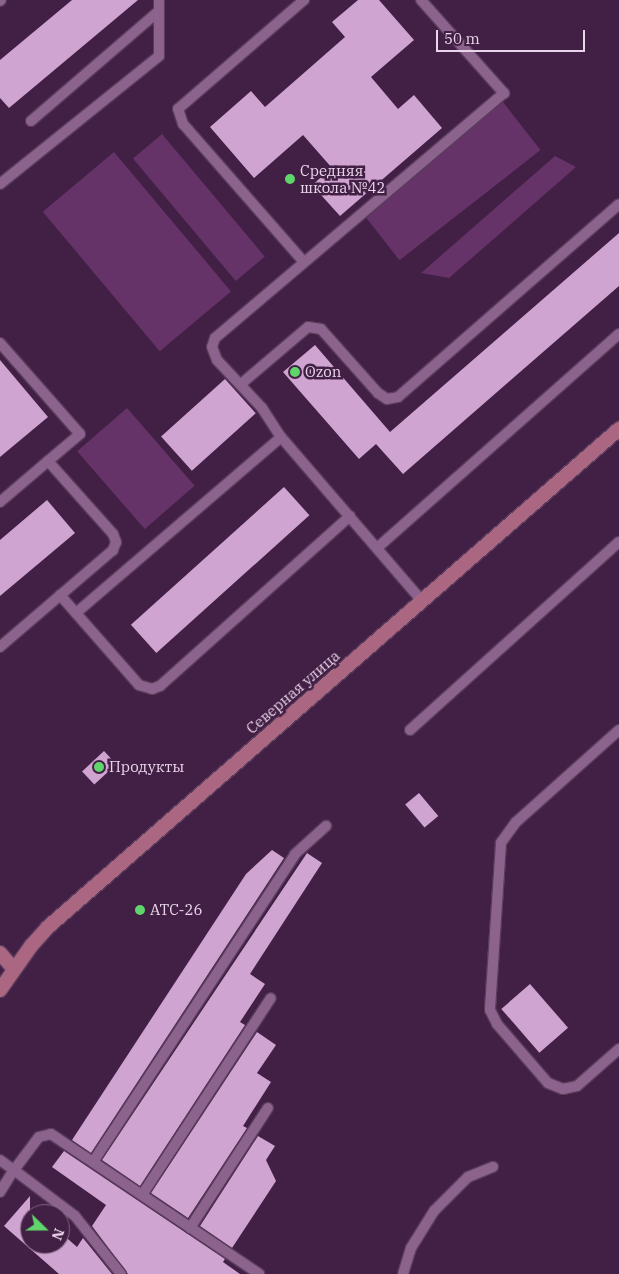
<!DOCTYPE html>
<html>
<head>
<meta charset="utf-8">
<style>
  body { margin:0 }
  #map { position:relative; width:619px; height:1274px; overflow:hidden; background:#421f44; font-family:"IBM Plex Serif",serif }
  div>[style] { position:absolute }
  .green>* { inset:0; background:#653368; transform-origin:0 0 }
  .building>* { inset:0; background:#cfa4d0; transform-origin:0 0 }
  .roads { filter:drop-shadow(1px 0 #5a3c5c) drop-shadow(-1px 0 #5a3c5c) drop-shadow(0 1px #5a3c5c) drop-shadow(0 -1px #5a3c5c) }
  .service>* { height:10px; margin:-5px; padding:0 5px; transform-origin:5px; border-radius:5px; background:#8b638c }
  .secondary>* { height:14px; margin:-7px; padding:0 7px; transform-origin:7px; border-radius:7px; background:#ab6781 }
  .dots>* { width:14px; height:14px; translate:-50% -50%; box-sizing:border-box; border:2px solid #421f44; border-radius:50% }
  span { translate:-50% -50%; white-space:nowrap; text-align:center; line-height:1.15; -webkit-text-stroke:5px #421f44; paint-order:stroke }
  .poi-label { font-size:15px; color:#ead4eb }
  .left { translate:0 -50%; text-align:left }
  .street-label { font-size:15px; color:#ead4eb }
  .north { position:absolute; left:20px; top:1204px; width:50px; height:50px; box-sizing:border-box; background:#421f44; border:1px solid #856787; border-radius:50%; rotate:112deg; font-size:14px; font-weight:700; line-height:20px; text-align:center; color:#ead4eb }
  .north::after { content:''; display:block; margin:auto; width:18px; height:22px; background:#60d56b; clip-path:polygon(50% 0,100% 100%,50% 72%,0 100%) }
  .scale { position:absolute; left:436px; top:30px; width:149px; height:22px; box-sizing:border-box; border:2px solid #ead4eb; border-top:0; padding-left:6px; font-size:15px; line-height:18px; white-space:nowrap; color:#ead4eb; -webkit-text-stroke:4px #421f44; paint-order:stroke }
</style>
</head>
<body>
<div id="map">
  <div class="green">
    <div style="left:503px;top:102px;width:61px;height:179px;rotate:52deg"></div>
    <div style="left:162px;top:134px;width:160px;height:38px;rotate:50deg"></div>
    <div style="left:114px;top:152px;width:182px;height:93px;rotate:50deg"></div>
    <div style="clip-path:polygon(555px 156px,576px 167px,449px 278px,421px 273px)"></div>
    <div style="left:127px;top:408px;width:103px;height:66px;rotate:49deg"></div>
  </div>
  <div class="building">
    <div style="clip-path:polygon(72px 0,138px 0,9px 108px,0 98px,0 60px)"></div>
    <div style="clip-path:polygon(358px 0,379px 0,414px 40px,371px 77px,398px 109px,414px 95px,442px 128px,340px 216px,312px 185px,332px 168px,303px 135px,254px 178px,210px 127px,251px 91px,265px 107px,345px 37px,332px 22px)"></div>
    <div style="clip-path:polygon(619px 233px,619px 286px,403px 474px,376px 444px,359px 459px,283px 372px,315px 345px,390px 432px)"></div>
    <div style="clip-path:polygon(0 360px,48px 417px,0 457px)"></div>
    <div style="left:225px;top:379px;width:46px;height:86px;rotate:48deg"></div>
    <div style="left:284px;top:487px;width:38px;height:206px;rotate:48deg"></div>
    <div style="clip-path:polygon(47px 500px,75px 533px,0 596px,0 540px)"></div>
    <div style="left:104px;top:751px;width:18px;height:30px;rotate:47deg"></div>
    <div style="left:419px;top:793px;width:30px;height:18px;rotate:50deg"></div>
    <div style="clip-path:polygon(272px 850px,284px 858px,91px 1153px,72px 1140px,246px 874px)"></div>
    <div style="clip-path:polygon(307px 853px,322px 863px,250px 974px,265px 984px,240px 1022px,245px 1025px,140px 1186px,102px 1160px)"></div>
    <div style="left:530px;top:984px;width:58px;height:38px;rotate:49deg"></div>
    <div style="clip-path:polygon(257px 1032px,276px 1045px,257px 1073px,271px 1082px,243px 1126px,247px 1128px,188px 1218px,151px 1193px)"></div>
    <div style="clip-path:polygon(258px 1136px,275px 1146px,266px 1160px,276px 1181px,232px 1248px,200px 1226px)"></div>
    <div style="clip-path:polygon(64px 1151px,225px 1259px,223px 1262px,240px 1274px,128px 1274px,92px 1226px,106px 1205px,52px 1167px)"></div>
    <div style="clip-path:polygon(30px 1196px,30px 1244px,60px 1244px,60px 1232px,77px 1247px,83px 1238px,112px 1274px,59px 1274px,4px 1226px)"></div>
  </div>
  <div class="roads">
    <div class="service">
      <div style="left:421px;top:0;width:125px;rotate:48.3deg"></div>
      <div style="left:504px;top:93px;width:379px;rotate:139.7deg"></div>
      <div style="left:215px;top:338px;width:9px;rotate:108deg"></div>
      <div style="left:212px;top:347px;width:14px;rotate:69deg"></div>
      <div style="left:217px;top:360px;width:66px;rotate:46.8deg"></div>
      <div style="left:262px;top:408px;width:35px;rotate:57deg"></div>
      <div style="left:281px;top:437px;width:216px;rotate:49.3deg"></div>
      <div style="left:0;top:1px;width:1px;rotate:-45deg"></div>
      <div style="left:31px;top:121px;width:169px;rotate:-40.7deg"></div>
      <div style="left:0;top:184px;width:204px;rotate:-38.8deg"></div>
      <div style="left:159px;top:56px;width:56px;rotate:-90deg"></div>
      <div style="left:303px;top:261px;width:182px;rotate:-131.2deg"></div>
      <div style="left:183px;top:124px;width:16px;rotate:-108deg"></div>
      <div style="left:178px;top:109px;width:167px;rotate:-40.9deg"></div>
      <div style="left:0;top:343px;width:121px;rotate:48.7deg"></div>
      <div style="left:80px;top:434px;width:42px;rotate:139.8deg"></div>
      <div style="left:48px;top:461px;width:98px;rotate:48.3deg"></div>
      <div style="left:113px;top:534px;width:9px;rotate:69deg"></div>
      <div style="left:116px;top:542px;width:9px;rotate:111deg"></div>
      <div style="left:113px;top:550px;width:149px;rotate:139.4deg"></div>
      <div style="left:241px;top:384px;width:88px;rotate:-40.4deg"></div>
      <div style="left:308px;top:327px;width:13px;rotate:9deg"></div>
      <div style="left:321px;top:329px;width:86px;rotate:48.3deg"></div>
      <div style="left:378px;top:393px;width:11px;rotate:34deg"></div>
      <div style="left:387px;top:399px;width:11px;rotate:-10deg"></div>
      <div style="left:398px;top:397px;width:293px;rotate:-41.1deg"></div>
      <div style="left:0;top:502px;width:63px;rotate:-40.5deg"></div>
      <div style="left:377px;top:548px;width:323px;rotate:-41.5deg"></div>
      <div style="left:60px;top:595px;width:120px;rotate:48.7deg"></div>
      <div style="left:139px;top:685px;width:14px;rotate:17deg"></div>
      <div style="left:152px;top:689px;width:9px;rotate:-21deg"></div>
      <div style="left:160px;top:686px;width:255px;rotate:-41.8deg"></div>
      <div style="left:76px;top:613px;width:270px;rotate:-40.6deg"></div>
      <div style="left:410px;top:730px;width:281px;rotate:-42deg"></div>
      <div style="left:619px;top:730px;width:138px;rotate:138.2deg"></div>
      <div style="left:516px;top:822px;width:26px;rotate:126deg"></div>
      <div style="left:501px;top:843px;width:167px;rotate:93.8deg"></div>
      <div style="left:490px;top:1010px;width:16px;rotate:63deg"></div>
      <div style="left:497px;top:1024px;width:78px;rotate:49.2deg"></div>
      <div style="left:548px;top:1083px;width:16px;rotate:22deg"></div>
      <div style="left:563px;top:1089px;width:14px;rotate:-12deg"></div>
      <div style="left:577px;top:1086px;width:56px;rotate:-41.4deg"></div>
      <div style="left:0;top:1160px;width:17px;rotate:36deg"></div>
      <div style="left:14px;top:1170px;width:41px;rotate:-52.9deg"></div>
      <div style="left:39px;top:1137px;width:12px;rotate:-14deg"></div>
      <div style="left:51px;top:1134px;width:251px;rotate:33.9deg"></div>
      <div style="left:93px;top:1162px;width:368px;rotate:-56.7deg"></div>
      <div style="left:295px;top:854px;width:42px;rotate:-42.1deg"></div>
      <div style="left:0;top:1192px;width:26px;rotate:-58deg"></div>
      <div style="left:14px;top:1170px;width:76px;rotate:37deg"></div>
      <div style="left:75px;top:1216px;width:74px;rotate:51.6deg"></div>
      <div style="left:142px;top:1195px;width:235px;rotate:-56.8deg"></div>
      <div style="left:190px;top:1228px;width:143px;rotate:-57deg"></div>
      <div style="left:403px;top:1274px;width:27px;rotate:-73deg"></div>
      <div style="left:411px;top:1248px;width:44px;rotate:-58.1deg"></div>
      <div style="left:434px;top:1211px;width:48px;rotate:-45deg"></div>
      <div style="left:468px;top:1177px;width:27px;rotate:-22deg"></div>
    </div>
    <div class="secondary">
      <div style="left:0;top:953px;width:21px;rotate:49deg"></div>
      <div style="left:0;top:990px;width:54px;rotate:-54.8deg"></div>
      <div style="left:31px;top:946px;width:25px;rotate:-48deg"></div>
      <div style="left:48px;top:927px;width:758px;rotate:-41.09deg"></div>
    </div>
  </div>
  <div class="dots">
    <div style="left:290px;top:179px;background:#60d56b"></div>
    <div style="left:295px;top:372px;background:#60d56b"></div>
    <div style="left:99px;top:767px;background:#60d56b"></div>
    <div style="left:140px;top:910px;background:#60d56b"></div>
  </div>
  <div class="poi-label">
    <span class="left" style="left:300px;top:179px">Средняя<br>школа №42</span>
    <span class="left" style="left:305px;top:372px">Ozon</span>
    <span class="left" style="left:109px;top:767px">Продукты</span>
    <span class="left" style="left:150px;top:910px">АТС-26</span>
  </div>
  <div class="street-label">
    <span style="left:293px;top:692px;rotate:-41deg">Северная улица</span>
  </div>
  <div class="north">N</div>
  <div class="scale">50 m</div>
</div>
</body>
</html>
